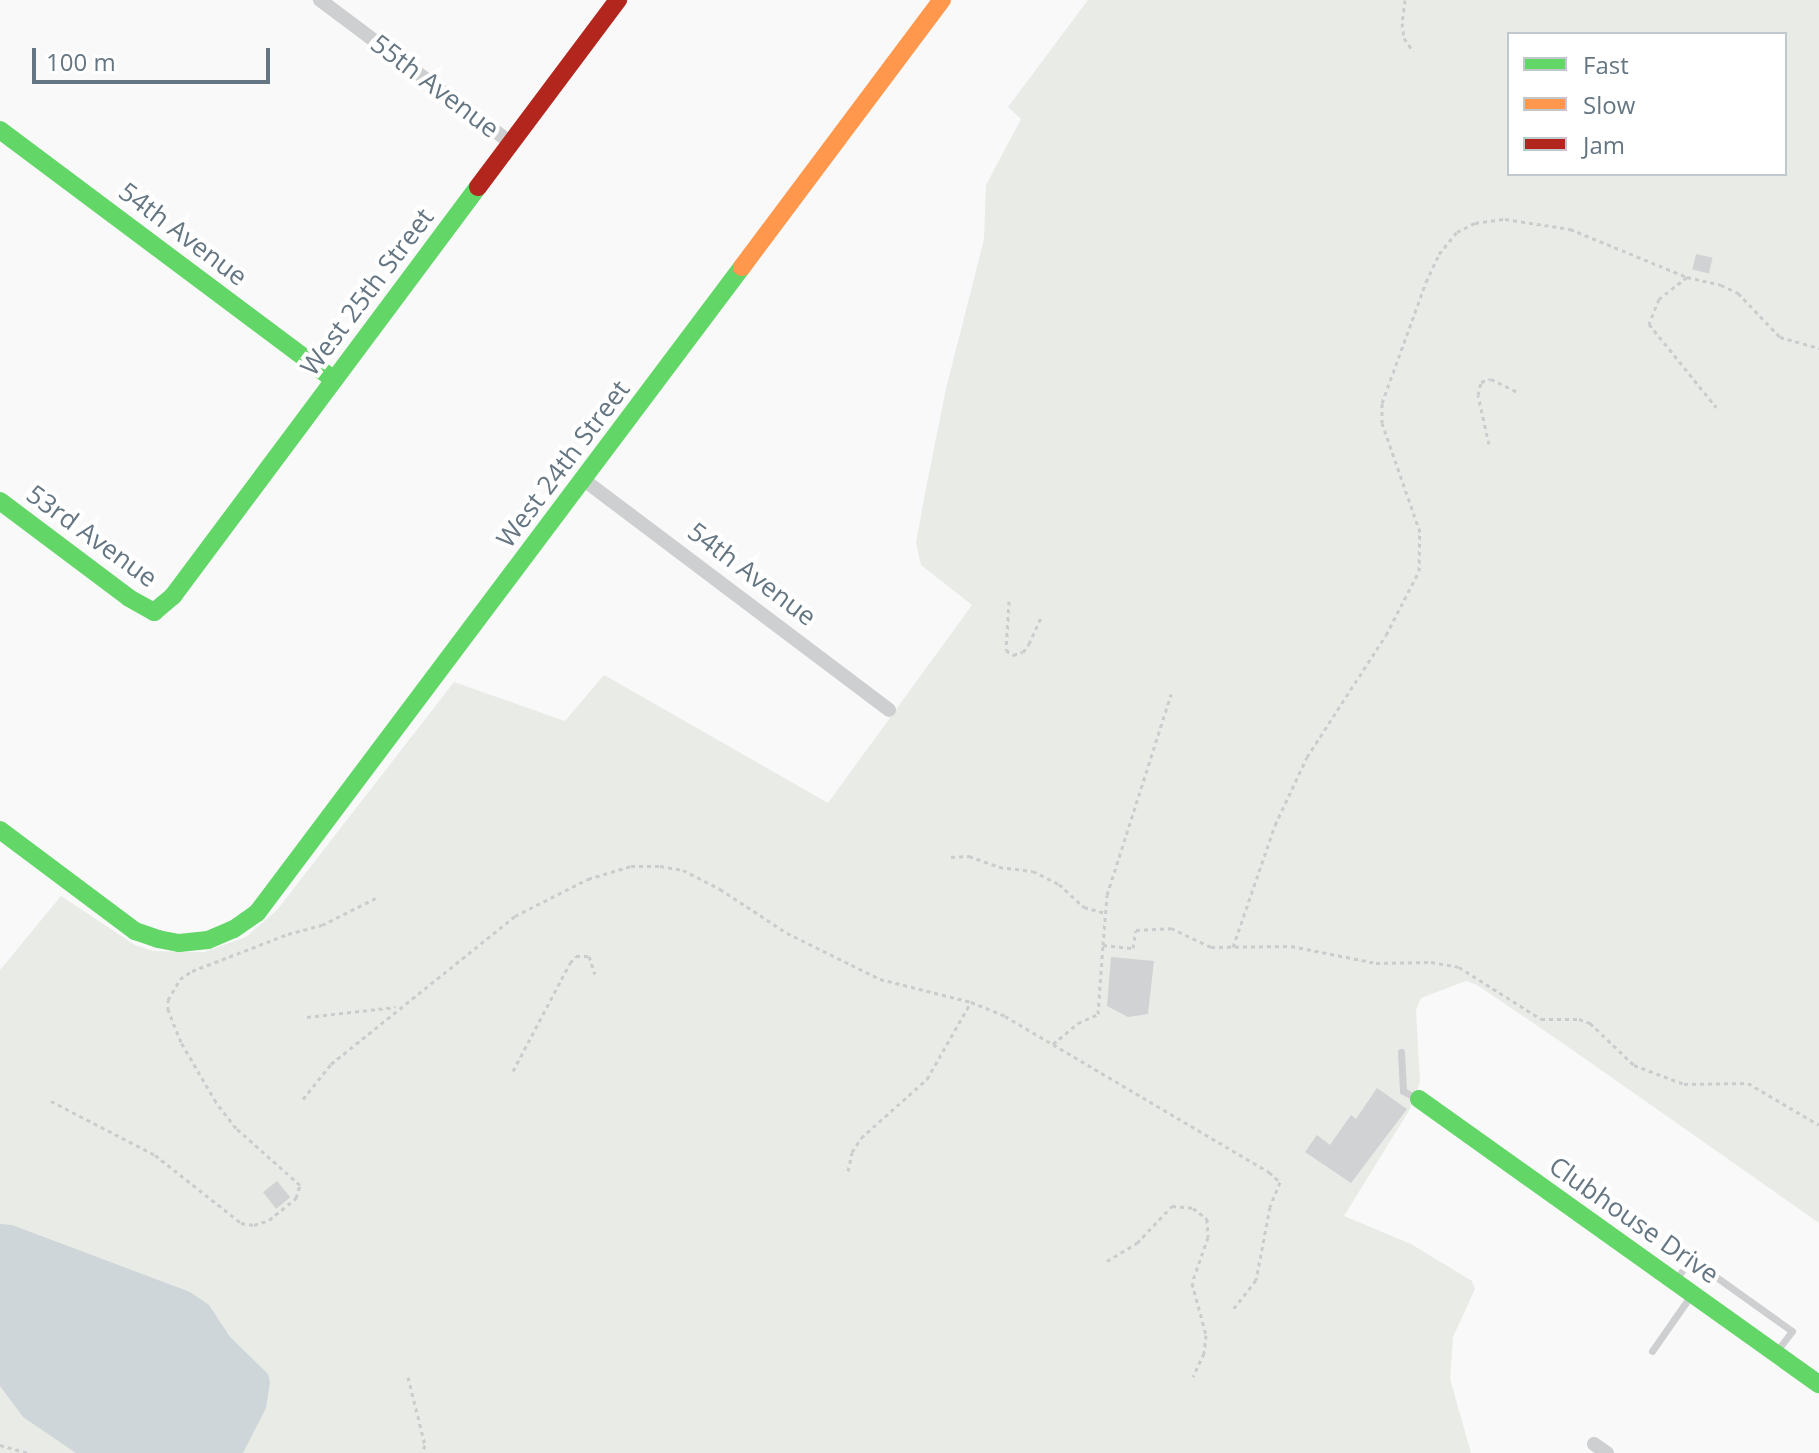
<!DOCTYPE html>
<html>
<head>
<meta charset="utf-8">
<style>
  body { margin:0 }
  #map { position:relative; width:1819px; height:1453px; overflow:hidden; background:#f9f9f9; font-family:"Open Sans",sans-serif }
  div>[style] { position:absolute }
  .green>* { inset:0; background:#e8ebe6 }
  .water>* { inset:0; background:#ced6d9 }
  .building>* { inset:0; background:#d0d2d3; transform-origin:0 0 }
  .path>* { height:3px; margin-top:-1.5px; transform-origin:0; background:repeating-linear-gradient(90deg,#cbcccd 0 4px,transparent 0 8px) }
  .lane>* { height:7px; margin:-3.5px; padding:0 3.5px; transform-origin:3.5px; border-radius:3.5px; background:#cecfd0 }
  .street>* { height:14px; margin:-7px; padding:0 7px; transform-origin:7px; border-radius:7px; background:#cecfd0 }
  .fast>* { height:18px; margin:-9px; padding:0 9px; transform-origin:9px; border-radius:9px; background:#63d668 }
  .slow>* { height:18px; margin:-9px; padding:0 9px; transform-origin:9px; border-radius:9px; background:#ff974d }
  .jam>* { height:18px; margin:-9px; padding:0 9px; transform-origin:9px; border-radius:9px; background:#b3261e }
  span { translate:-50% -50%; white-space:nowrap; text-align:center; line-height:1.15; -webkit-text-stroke:8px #fff; paint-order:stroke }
  .street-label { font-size:26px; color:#657683 }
  .legend { position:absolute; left:1507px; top:32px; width:280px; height:144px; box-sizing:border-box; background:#fff; border:2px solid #c1c8cd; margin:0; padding:10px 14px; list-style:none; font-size:24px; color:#657683 }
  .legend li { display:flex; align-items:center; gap:16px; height:40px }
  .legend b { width:40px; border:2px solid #c1c8cd }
  .scale { position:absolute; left:32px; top:48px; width:238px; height:36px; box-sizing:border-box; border:4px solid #657683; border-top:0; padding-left:10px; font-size:24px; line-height:28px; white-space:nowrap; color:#657683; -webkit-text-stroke:6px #fff; paint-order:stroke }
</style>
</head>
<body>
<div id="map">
  <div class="green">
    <div style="clip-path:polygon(evenodd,1088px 0,1819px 0,1819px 1223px,1564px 1044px,1477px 985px,1466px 981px,1421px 998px,1416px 1010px,1420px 1082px,1410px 1109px,1344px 1216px,1411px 1244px,1472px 1281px,1475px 1289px,1453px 1337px,1450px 1379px,1471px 1453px,0 1453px,0 970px,61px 896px,135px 945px,153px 951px,204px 952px,246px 937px,277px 910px,454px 682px,565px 721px,604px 675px,828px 803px,972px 605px,921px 565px,916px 543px,926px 488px,946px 389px,984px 239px,986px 185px,1021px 119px,1008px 107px,1088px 0,1509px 34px,1785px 34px,1785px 174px,1509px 174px,1509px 34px)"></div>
  </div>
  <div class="water">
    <div style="clip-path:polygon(0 1224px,12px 1225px,190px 1292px,209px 1305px,230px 1337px,268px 1374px,270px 1382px,266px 1408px,243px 1453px,76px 1453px,23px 1417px,0 1386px)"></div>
  </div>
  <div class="building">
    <div style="left:1696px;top:254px;width:17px;height:16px;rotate:13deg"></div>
    <div style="clip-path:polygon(1111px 957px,1154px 961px,1148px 1014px,1128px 1017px,1107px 1006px)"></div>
    <div style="clip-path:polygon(1377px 1088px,1407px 1109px,1351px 1183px,1305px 1152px,1317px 1135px,1330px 1145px,1351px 1115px,1356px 1119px)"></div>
    <div style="left:277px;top:1181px;width:21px;height:18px;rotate:51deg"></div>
  </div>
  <div class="path">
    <div style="left:1405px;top:0;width:23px;rotate:97deg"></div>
    <div style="left:1402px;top:23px;width:15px;rotate:82deg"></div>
    <div style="left:1404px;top:38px;width:16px;rotate:55deg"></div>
    <div style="left:1687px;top:277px;width:36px;rotate:142deg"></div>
    <div style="left:1659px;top:299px;width:27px;rotate:112deg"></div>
    <div style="left:1649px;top:324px;width:107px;rotate:51.1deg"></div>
    <div style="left:1489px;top:444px;width:50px;rotate:-102.7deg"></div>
    <div style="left:1478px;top:395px;width:13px;rotate:-77deg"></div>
    <div style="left:1481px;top:382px;width:10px;rotate:-17deg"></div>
    <div style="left:1491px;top:379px;width:30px;rotate:26deg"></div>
    <div style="left:1009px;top:601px;width:49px;rotate:93.5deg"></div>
    <div style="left:1006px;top:650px;width:9px;rotate:36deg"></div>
    <div style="left:1013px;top:655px;width:10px;rotate:-17deg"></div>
    <div style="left:1023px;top:652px;width:10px;rotate:-53deg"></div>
    <div style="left:1029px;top:644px;width:32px;rotate:-66deg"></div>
    <div style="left:951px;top:857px;width:18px;rotate:-3deg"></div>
    <div style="left:969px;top:856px;width:32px;rotate:20deg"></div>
    <div style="left:999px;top:867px;width:34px;rotate:7deg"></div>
    <div style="left:1033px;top:871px;width:29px;rotate:27deg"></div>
    <div style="left:1059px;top:884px;width:34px;rotate:43deg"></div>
    <div style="left:1084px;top:907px;width:22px;rotate:16deg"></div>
    <div style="left:1103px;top:945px;width:50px;rotate:-85.4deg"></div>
    <div style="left:1107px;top:895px;width:211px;rotate:-72.3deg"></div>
    <div style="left:1233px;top:947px;width:129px;rotate:-71deg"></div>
    <div style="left:1275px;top:825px;width:75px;rotate:-64.8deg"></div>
    <div style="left:1307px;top:757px;width:145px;rotate:-57.1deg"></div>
    <div style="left:1386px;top:635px;width:72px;rotate:-62.7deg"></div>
    <div style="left:1419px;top:571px;width:39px;rotate:-89deg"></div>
    <div style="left:1420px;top:532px;width:115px;rotate:-109.2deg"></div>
    <div style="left:1382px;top:423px;width:20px;rotate:-90deg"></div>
    <div style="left:1382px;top:403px;width:129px;rotate:-70deg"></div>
    <div style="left:1426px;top:282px;width:31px;rotate:-65deg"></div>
    <div style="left:1439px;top:254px;width:28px;rotate:-51deg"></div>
    <div style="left:1457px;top:232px;width:20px;rotate:-27deg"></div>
    <div style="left:1475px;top:223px;width:30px;rotate:-8deg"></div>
    <div style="left:1505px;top:219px;width:66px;rotate:8.7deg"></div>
    <div style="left:1570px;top:229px;width:126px;rotate:22.3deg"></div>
    <div style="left:1687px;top:277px;width:35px;rotate:13deg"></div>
    <div style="left:1721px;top:285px;width:19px;rotate:25deg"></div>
    <div style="left:1738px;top:293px;width:61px;rotate:46.3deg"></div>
    <div style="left:1780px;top:337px;width:41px;rotate:15.8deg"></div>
    <div style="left:307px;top:1017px;width:89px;rotate:-6.5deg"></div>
    <div style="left:1053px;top:1044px;width:33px;rotate:-40deg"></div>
    <div style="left:1078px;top:1023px;width:22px;rotate:-24deg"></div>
    <div style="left:1098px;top:1014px;width:69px;rotate:-85.9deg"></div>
    <div style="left:1103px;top:945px;width:30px;rotate:6deg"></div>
    <div style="left:1133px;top:948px;width:18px;rotate:-81deg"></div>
    <div style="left:1136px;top:930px;width:35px;rotate:-3deg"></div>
    <div style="left:1171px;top:928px;width:44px;rotate:25.4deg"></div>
    <div style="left:1211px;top:947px;width:80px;rotate:-0.7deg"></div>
    <div style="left:1291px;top:946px;width:87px;rotate:11.3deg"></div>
    <div style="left:1376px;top:963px;width:55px;rotate:-1deg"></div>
    <div style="left:1431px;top:962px;width:28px;rotate:10deg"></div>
    <div style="left:1459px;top:967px;width:97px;rotate:32.4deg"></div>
    <div style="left:1541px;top:1019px;width:38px"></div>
    <div style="left:1579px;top:1019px;width:12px;rotate:20deg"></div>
    <div style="left:1590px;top:1023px;width:61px;rotate:43.7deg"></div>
    <div style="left:1634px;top:1065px;width:53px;rotate:20.8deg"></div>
    <div style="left:1684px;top:1084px;width:64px;rotate:-0.9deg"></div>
    <div style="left:1748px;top:1083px;width:82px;rotate:30.6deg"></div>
    <div style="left:513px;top:1071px;width:122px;rotate:-62.2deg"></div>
    <div style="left:570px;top:963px;width:9px;rotate:-49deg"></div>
    <div style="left:576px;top:956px;width:13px"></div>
    <div style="left:589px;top:956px;width:19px;rotate:72deg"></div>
    <div style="left:303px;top:1099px;width:45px;rotate:-51.3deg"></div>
    <div style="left:331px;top:1064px;width:236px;rotate:-38.8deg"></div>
    <div style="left:515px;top:916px;width:82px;rotate:-26.9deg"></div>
    <div style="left:588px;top:879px;width:45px;rotate:-16.8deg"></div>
    <div style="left:631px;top:866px;width:29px"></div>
    <div style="left:660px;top:866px;width:23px;rotate:10deg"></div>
    <div style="left:683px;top:870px;width:42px;rotate:27.2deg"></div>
    <div style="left:720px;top:889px;width:80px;rotate:33.3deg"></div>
    <div style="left:787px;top:933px;width:104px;rotate:26.3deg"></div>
    <div style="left:880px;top:979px;width:94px;rotate:14.2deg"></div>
    <div style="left:971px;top:1002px;width:37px;rotate:22deg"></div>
    <div style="left:1005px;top:1016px;width:307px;rotate:30.6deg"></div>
    <div style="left:1269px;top:1172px;width:15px;rotate:42deg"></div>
    <div style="left:1280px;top:1182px;width:27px;rotate:112deg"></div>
    <div style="left:1270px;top:1207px;width:74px;rotate:100.9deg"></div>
    <div style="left:1256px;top:1280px;width:37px;rotate:128deg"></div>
    <div style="left:51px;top:1101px;width:117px;rotate:27.4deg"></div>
    <div style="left:155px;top:1155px;width:110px;rotate:38.3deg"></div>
    <div style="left:241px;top:1223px;width:13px;rotate:9deg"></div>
    <div style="left:254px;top:1225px;width:16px;rotate:-18deg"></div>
    <div style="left:269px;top:1220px;width:35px;rotate:-39deg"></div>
    <div style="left:296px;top:1198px;width:14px;rotate:-73deg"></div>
    <div style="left:300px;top:1185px;width:86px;rotate:-138.3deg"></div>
    <div style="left:236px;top:1128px;width:33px;rotate:-128deg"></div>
    <div style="left:216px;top:1102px;width:69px;rotate:-120.3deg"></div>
    <div style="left:181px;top:1042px;width:35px;rotate:-112deg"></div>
    <div style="left:168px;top:1010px;width:10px;rotate:-90deg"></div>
    <div style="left:168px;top:1000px;width:24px;rotate:-60deg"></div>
    <div style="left:180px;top:979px;width:14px;rotate:-34deg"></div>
    <div style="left:192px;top:971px;width:103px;rotate:-21.1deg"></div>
    <div style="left:288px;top:934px;width:35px;rotate:-15deg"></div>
    <div style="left:322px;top:925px;width:60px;rotate:-26.6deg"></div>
    <div style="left:848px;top:1171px;width:19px;rotate:-78deg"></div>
    <div style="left:852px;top:1152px;width:17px;rotate:-57deg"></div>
    <div style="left:861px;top:1138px;width:89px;rotate:-41.8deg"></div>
    <div style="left:927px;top:1079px;width:89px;rotate:-60.3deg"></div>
    <div style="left:1107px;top:1261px;width:35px;rotate:-31deg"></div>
    <div style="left:1137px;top:1243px;width:51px;rotate:-46.6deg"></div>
    <div style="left:1172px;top:1206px;width:21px;rotate:5deg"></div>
    <div style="left:1193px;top:1208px;width:18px;rotate:38deg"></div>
    <div style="left:1207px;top:1219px;width:18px;rotate:87deg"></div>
    <div style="left:1208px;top:1237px;width:49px;rotate:109.2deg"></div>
    <div style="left:1192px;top:1283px;width:54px;rotate:74.9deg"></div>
    <div style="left:1206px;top:1335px;width:18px;rotate:96deg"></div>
    <div style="left:1204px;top:1353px;width:26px;rotate:115deg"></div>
    <div style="left:408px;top:1377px;width:70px;rotate:76deg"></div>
    <div style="left:425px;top:1445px;width:9px;rotate:111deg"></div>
    <div style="left:0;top:1445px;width:29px;rotate:16deg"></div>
  </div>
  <div class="lane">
    <div style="left:1401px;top:1052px;width:39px;rotate:87deg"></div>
    <div style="left:1403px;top:1091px;width:16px;rotate:27deg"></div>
    <div style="left:1676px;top:1279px;width:25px;rotate:-53deg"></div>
    <div style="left:1691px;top:1259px;width:124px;rotate:35.5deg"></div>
    <div style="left:1792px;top:1331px;width:26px;rotate:127deg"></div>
    <div style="left:1652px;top:1351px;width:68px;rotate:-55.1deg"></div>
  </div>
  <div class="street">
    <div style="left:320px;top:0;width:239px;rotate:36.8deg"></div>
    <div style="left:584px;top:480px;width:382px;rotate:37deg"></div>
    <div style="left:1594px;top:1444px;width:16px;rotate:35deg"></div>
  </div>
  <div class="fast">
    <div style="left:0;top:130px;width:417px;rotate:36.8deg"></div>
    <div style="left:0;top:501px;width:161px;rotate:36.9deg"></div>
    <div style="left:129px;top:598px;width:29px;rotate:29deg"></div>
    <div style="left:154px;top:612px;width:25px;rotate:-40deg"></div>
    <div style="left:173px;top:596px;width:510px;rotate:-53.29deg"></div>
    <div style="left:0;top:830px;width:169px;rotate:36.8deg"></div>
    <div style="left:135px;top:931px;width:24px;rotate:19deg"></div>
    <div style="left:158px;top:939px;width:21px;rotate:11deg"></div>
    <div style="left:179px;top:943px;width:29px;rotate:-6deg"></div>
    <div style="left:208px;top:940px;width:28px;rotate:-23deg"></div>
    <div style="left:234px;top:929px;width:28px;rotate:-35deg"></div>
    <div style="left:257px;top:913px;width:808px;rotate:-53.1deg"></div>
    <div style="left:1419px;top:1099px;width:491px;rotate:35.5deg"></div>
  </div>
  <div class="slow">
    <div style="left:742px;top:267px;width:334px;rotate:-53.2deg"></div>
  </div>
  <div class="jam">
    <div style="left:478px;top:187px;width:234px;rotate:-53.2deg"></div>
  </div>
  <div class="street-label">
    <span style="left:435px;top:86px;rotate:37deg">55th Avenue</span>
    <span style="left:183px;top:234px;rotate:37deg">54th Avenue</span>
    <span style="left:367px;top:292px;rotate:-53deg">West 25th Street</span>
    <span style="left:563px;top:464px;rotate:-53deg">West 24th Street</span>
    <span style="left:92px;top:536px;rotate:36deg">53rd Avenue</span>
    <span style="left:752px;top:574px;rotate:37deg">54th Avenue</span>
    <span style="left:1634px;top:1220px;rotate:35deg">Clubhouse Drive</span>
  </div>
  <ul class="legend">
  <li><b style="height:10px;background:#63d668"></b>Fast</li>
  <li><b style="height:10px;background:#ff974d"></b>Slow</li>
  <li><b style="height:10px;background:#b3261e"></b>Jam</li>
  </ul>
  <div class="scale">100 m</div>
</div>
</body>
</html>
